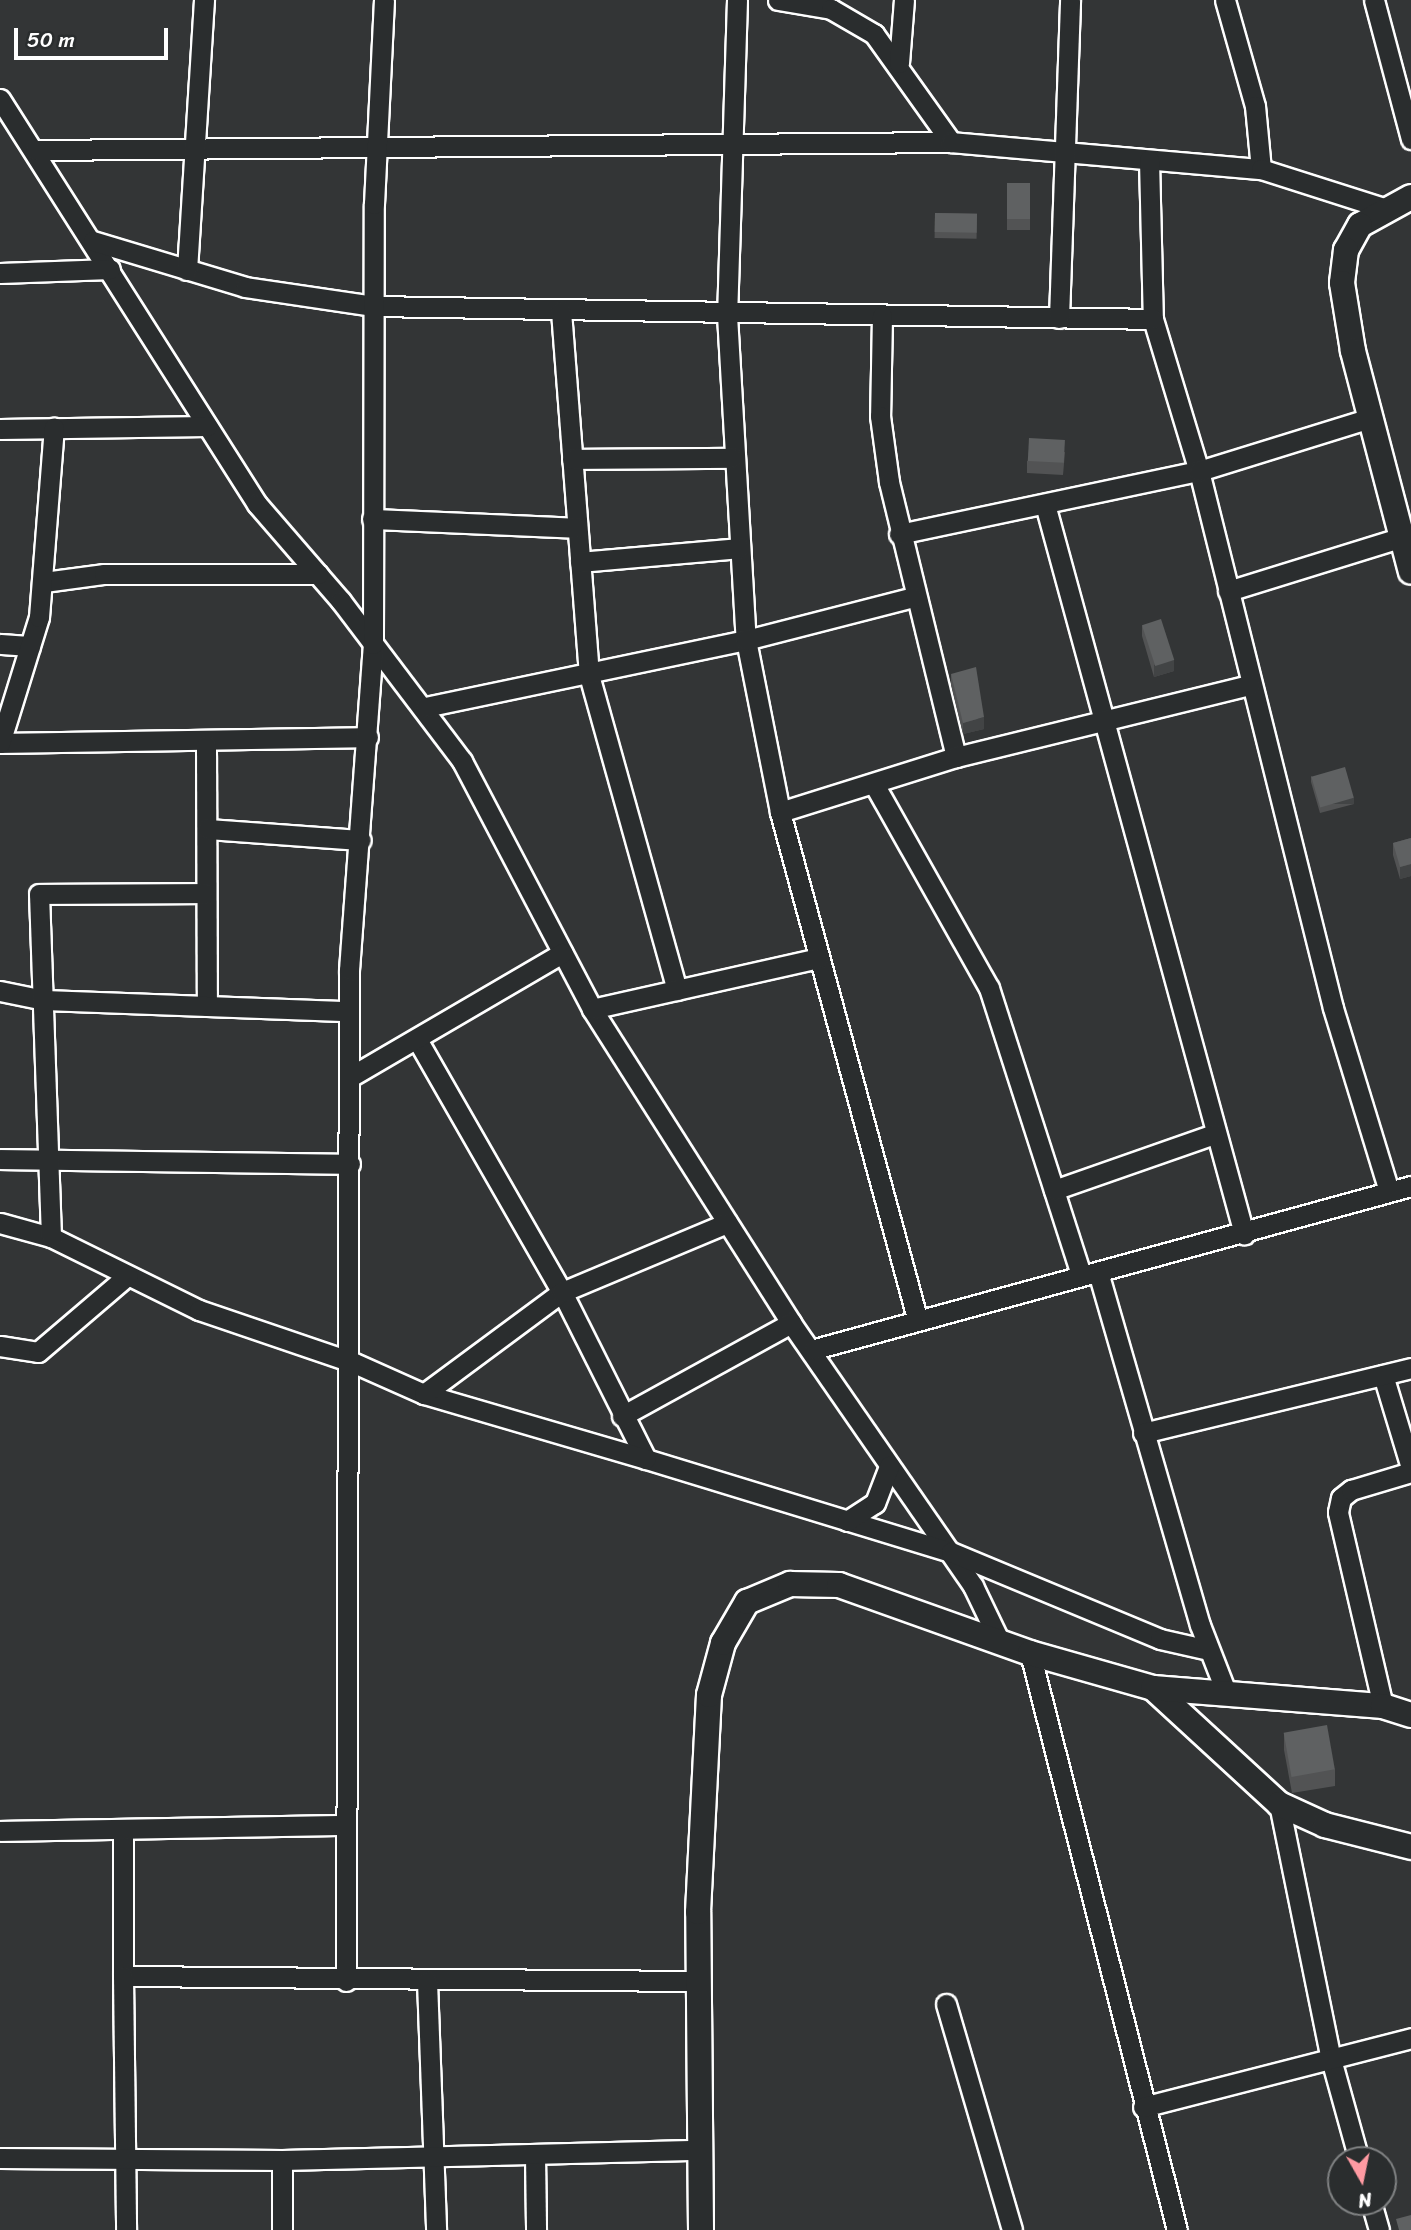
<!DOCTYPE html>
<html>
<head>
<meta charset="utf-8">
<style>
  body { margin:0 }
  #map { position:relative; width:1411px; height:2230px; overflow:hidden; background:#333536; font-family:Sriracha,sans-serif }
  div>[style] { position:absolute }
  .roads { filter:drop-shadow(2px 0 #fff) drop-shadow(-2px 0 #fff) drop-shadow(0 2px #fff) drop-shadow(0 -2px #fff) }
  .minor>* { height:19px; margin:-9.5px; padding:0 9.5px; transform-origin:9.5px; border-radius:9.5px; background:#2a2d2e }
  .tertiary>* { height:24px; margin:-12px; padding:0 12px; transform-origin:12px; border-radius:12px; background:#2a2d2e }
  .wall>* { inset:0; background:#525354; transform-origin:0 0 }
  .shaded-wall>* { inset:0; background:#424445; transform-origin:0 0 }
  .building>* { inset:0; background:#5f6162; transform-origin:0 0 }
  span { translate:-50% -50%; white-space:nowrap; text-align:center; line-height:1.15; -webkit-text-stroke:7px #2a2d2e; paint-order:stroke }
  .north { position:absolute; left:1327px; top:2146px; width:70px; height:70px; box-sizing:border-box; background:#2a2d2e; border:2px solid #7f8182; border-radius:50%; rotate:171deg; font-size:19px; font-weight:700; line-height:28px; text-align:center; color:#fff }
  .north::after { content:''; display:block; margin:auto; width:24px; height:32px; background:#ff9aa2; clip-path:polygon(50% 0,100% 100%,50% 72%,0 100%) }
  .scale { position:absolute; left:14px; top:28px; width:154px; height:32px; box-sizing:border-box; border:4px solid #fff; border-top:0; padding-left:9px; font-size:21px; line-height:24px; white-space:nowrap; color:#fff; -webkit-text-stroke:5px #2a2d2e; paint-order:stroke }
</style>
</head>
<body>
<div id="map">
  <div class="roads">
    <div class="minor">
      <div style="left:737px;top:0;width:315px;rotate:91.8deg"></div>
      <div style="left:727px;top:315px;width:326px;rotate:86.7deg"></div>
      <div style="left:746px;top:640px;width:175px;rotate:78.8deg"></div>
      <div style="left:780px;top:812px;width:524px;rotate:74.85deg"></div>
      <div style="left:778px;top:0;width:54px;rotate:9.6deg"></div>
      <div style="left:831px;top:9px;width:50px;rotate:30.2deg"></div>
      <div style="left:874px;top:34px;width:133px;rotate:54.5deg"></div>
      <div style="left:1225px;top:0;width:110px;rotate:74.2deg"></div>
      <div style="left:1255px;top:106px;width:63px;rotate:84.6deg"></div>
      <div style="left:1374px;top:0;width:144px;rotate:75.1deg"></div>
      <div style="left:899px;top:63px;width:63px;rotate:-85.5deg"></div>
      <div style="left:0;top:99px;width:480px;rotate:57.6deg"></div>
      <div style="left:257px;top:504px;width:128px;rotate:49.1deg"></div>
      <div style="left:341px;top:601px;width:201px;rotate:52.9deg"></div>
      <div style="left:462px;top:761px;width:280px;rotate:62.3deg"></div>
      <div style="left:592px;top:1009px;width:372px;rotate:57.6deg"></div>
      <div style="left:791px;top:1323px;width:320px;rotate:55.3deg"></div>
      <div style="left:973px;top:1586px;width:60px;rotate:64.3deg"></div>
      <div style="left:35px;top:150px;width:916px;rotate:-0.5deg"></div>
      <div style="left:951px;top:142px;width:311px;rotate:5deg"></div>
      <div style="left:1261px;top:169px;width:128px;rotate:17.7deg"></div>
      <div style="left:1149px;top:160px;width:159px;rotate:88.6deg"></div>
      <div style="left:1153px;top:319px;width:159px;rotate:73.2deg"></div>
      <div style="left:1199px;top:471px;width:553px;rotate:75.99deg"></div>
      <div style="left:1333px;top:1008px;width:191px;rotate:73deg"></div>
      <div style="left:93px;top:241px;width:159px;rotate:16.8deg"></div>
      <div style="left:245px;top:287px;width:129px;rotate:8.4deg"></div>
      <div style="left:373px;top:306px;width:780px;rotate:0.95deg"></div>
      <div style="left:187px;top:270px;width:271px;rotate:-86.4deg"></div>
      <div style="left:0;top:273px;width:110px;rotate:-2.1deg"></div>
      <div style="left:561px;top:311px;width:365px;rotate:85.6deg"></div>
      <div style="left:589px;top:675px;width:327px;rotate:74.4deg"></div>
      <div style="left:882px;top:316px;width:100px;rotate:91.1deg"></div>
      <div style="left:880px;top:416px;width:67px;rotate:82.2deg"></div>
      <div style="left:889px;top:482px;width:283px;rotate:76.3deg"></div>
      <div style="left:1059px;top:318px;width:318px;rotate:-88deg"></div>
      <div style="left:0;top:429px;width:207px;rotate:-0.8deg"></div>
      <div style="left:572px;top:459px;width:160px;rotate:-0.4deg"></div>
      <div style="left:1046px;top:508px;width:753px;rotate:74.74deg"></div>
      <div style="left:372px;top:519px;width:205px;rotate:2.5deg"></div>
      <div style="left:899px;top:534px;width:307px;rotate:-11.9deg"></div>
      <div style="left:1199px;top:471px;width:179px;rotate:-17.2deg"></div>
      <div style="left:580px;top:562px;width:160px;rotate:-5deg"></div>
      <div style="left:44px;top:582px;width:61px;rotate:-7.6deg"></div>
      <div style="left:104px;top:574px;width:214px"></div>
      <div style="left:1228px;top:591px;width:182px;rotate:-17.2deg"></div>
      <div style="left:0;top:644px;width:30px;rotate:4deg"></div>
      <div style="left:425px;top:707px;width:328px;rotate:-11.8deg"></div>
      <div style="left:746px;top:640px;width:172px;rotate:-14.4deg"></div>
      <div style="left:0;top:743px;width:368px;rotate:-0.9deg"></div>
      <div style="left:0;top:743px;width:132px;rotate:-72.8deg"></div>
      <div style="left:39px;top:617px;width:190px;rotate:-85.5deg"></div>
      <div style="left:206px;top:745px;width:261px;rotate:89.8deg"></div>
      <div style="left:874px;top:784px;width:234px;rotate:60.6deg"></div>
      <div style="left:989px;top:988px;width:301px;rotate:72.2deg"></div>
      <div style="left:780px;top:812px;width:184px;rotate:-17.4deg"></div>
      <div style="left:956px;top:757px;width:303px;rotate:-13.8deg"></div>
      <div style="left:207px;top:829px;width:154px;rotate:4.1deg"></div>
      <div style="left:0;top:991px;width:45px;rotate:11.6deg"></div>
      <div style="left:44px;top:1000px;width:305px;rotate:2.1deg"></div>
      <div style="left:592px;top:1009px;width:232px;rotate:-12.7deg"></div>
      <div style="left:418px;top:1041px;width:289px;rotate:60.2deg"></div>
      <div style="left:562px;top:1292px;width:187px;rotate:63.3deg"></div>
      <div style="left:646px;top:1459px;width:319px;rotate:17deg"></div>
      <div style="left:951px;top:1552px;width:226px;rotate:22.6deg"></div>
      <div style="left:1160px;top:1639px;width:50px;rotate:12.7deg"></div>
      <div style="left:350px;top:1077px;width:246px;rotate:-30.3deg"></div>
      <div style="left:0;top:1159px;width:350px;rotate:0.8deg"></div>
      <div style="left:1054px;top:1190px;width:170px;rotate:-19.3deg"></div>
      <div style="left:0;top:1223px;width:53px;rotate:15.4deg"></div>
      <div style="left:51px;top:1237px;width:165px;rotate:26.3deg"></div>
      <div style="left:199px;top:1310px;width:162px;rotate:18.8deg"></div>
      <div style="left:352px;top:1362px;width:79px;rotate:24deg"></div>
      <div style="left:424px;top:1394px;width:231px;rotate:16.3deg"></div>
      <div style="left:51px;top:1237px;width:343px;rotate:-92deg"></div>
      <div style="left:39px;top:894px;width:167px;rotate:-0.3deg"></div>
      <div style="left:1098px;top:1272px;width:367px;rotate:73.9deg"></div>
      <div style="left:1200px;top:1625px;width:72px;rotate:68.8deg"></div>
      <div style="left:0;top:1346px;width:38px;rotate:9deg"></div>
      <div style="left:38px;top:1352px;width:118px;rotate:-40.5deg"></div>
      <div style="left:815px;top:1349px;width:618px;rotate:-15.3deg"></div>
      <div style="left:1383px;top:1375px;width:97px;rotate:73.2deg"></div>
      <div style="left:424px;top:1394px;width:172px;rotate:-36.5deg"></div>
      <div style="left:562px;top:1292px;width:179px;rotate:-22.7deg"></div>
      <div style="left:622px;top:1416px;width:193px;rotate:-28.8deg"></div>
      <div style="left:1143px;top:1433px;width:276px;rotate:-13.6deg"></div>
      <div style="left:847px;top:1521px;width:33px;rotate:-33deg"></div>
      <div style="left:875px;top:1503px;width:40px;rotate:-69deg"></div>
      <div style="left:1030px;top:1653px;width:595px;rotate:75.71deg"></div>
      <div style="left:1383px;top:1706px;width:199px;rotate:-103.1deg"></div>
      <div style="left:1338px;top:1512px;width:14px;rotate:-78deg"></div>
      <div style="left:1341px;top:1498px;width:13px;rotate:-39deg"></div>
      <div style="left:1351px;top:1490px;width:63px;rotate:-16.7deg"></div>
      <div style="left:1279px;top:1804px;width:260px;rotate:78.5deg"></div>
      <div style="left:1331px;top:2059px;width:105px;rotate:74.5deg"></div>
      <div style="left:123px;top:1830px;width:146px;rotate:90deg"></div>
      <div style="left:123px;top:1976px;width:576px;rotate:0.5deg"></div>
      <div style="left:0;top:1831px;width:343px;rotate:-1deg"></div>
      <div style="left:123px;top:1976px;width:254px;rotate:89.3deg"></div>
      <div style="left:346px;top:1981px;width:1011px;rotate:-89.83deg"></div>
      <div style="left:349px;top:970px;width:327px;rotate:-85.8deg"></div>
      <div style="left:373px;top:644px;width:440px;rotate:-89.9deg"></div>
      <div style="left:374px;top:204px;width:204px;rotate:-87.2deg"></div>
      <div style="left:427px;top:1981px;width:249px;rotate:87.9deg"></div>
      <div style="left:946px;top:2004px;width:235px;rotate:73.7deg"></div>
      <div style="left:1143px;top:2107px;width:277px;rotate:-14.4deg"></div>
      <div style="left:535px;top:2155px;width:75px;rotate:89.2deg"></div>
      <div style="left:0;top:2158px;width:282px;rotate:0.4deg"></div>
      <div style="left:282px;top:2160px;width:418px;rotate:-1.4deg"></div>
      <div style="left:282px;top:2160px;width:70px;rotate:90deg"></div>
      <div style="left:1371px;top:2202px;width:29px;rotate:74deg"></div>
    </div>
    <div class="tertiary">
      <div style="left:1411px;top:197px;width:58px;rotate:151.2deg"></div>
      <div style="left:1360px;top:225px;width:29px;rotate:119deg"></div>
      <div style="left:1346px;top:250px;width:33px;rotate:97deg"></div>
      <div style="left:1342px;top:283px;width:69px;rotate:80.8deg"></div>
      <div style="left:1353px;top:351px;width:228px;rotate:75.3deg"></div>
      <div style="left:1153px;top:1688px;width:171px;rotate:42.6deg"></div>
      <div style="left:1279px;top:1804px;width:51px;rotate:24.5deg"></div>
      <div style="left:1325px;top:1825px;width:89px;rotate:14.3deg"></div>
      <div style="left:701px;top:2230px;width:318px;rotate:-90.5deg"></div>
      <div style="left:698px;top:1912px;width:217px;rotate:-87.1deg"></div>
      <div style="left:709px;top:1695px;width:54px;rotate:-74.9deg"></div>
      <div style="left:723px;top:1643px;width:48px;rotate:-59.7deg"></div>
      <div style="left:747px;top:1602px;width:47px;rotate:-22.7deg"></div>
      <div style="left:790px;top:1584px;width:49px;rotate:1.2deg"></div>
      <div style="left:839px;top:1585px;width:203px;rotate:19.6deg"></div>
      <div style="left:1030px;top:1653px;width:128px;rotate:15.9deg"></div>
      <div style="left:1153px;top:1688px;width:231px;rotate:4.5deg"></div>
      <div style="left:1383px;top:1706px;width:29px;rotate:18deg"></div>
    </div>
  </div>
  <div class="wall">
    <div style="left:1007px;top:183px;width:23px;height:47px"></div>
    <div style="left:935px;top:213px;width:42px;height:25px;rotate:1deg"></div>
    <div style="clip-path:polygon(1065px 452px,1063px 475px,1027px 473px,1027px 461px)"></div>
    <div style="clip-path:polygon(1142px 625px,1174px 671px,1154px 677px,1142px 636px)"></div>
    <div style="clip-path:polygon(951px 674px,984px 729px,963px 734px,951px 685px)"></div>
    <div style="clip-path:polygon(1311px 776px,1354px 804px,1320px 813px,1311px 782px)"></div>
    <div style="clip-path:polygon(1411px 838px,1411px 876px,1400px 879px,1393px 855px,1393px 843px)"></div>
    <div style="clip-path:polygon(1284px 1733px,1335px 1769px,1335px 1786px,1292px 1793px,1284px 1750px)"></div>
  </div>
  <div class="shaded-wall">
    <div style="clip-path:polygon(1174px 660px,1174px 671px,1154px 677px,1154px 665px)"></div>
    <div style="clip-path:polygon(984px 717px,984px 729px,963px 734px,963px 723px)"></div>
    <div style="left:1354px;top:798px;width:6px;height:35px;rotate:90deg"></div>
    <div style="clip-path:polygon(1411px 864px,1411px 876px,1400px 879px,1400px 867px)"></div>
  </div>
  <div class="building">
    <div style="left:1007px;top:183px;width:23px;height:36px"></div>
    <div style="left:935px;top:213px;width:42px;height:19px;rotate:1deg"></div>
    <div style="left:1029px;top:438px;width:36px;height:23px;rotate:3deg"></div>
    <div style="left:1161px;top:619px;width:43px;height:20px;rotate:72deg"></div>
    <div style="clip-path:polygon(976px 667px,984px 717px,963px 723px,951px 674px)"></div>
    <div style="left:1345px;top:767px;width:32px;height:35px;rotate:74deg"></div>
    <div style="clip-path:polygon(1411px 838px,1411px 864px,1400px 867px,1393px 843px)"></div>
    <div style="left:1327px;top:1725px;width:45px;height:44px;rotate:80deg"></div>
    <div style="clip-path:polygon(1411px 2215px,1411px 2230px,1399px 2230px,1396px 2219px)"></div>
  </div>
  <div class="north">N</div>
  <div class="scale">50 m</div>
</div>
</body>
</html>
